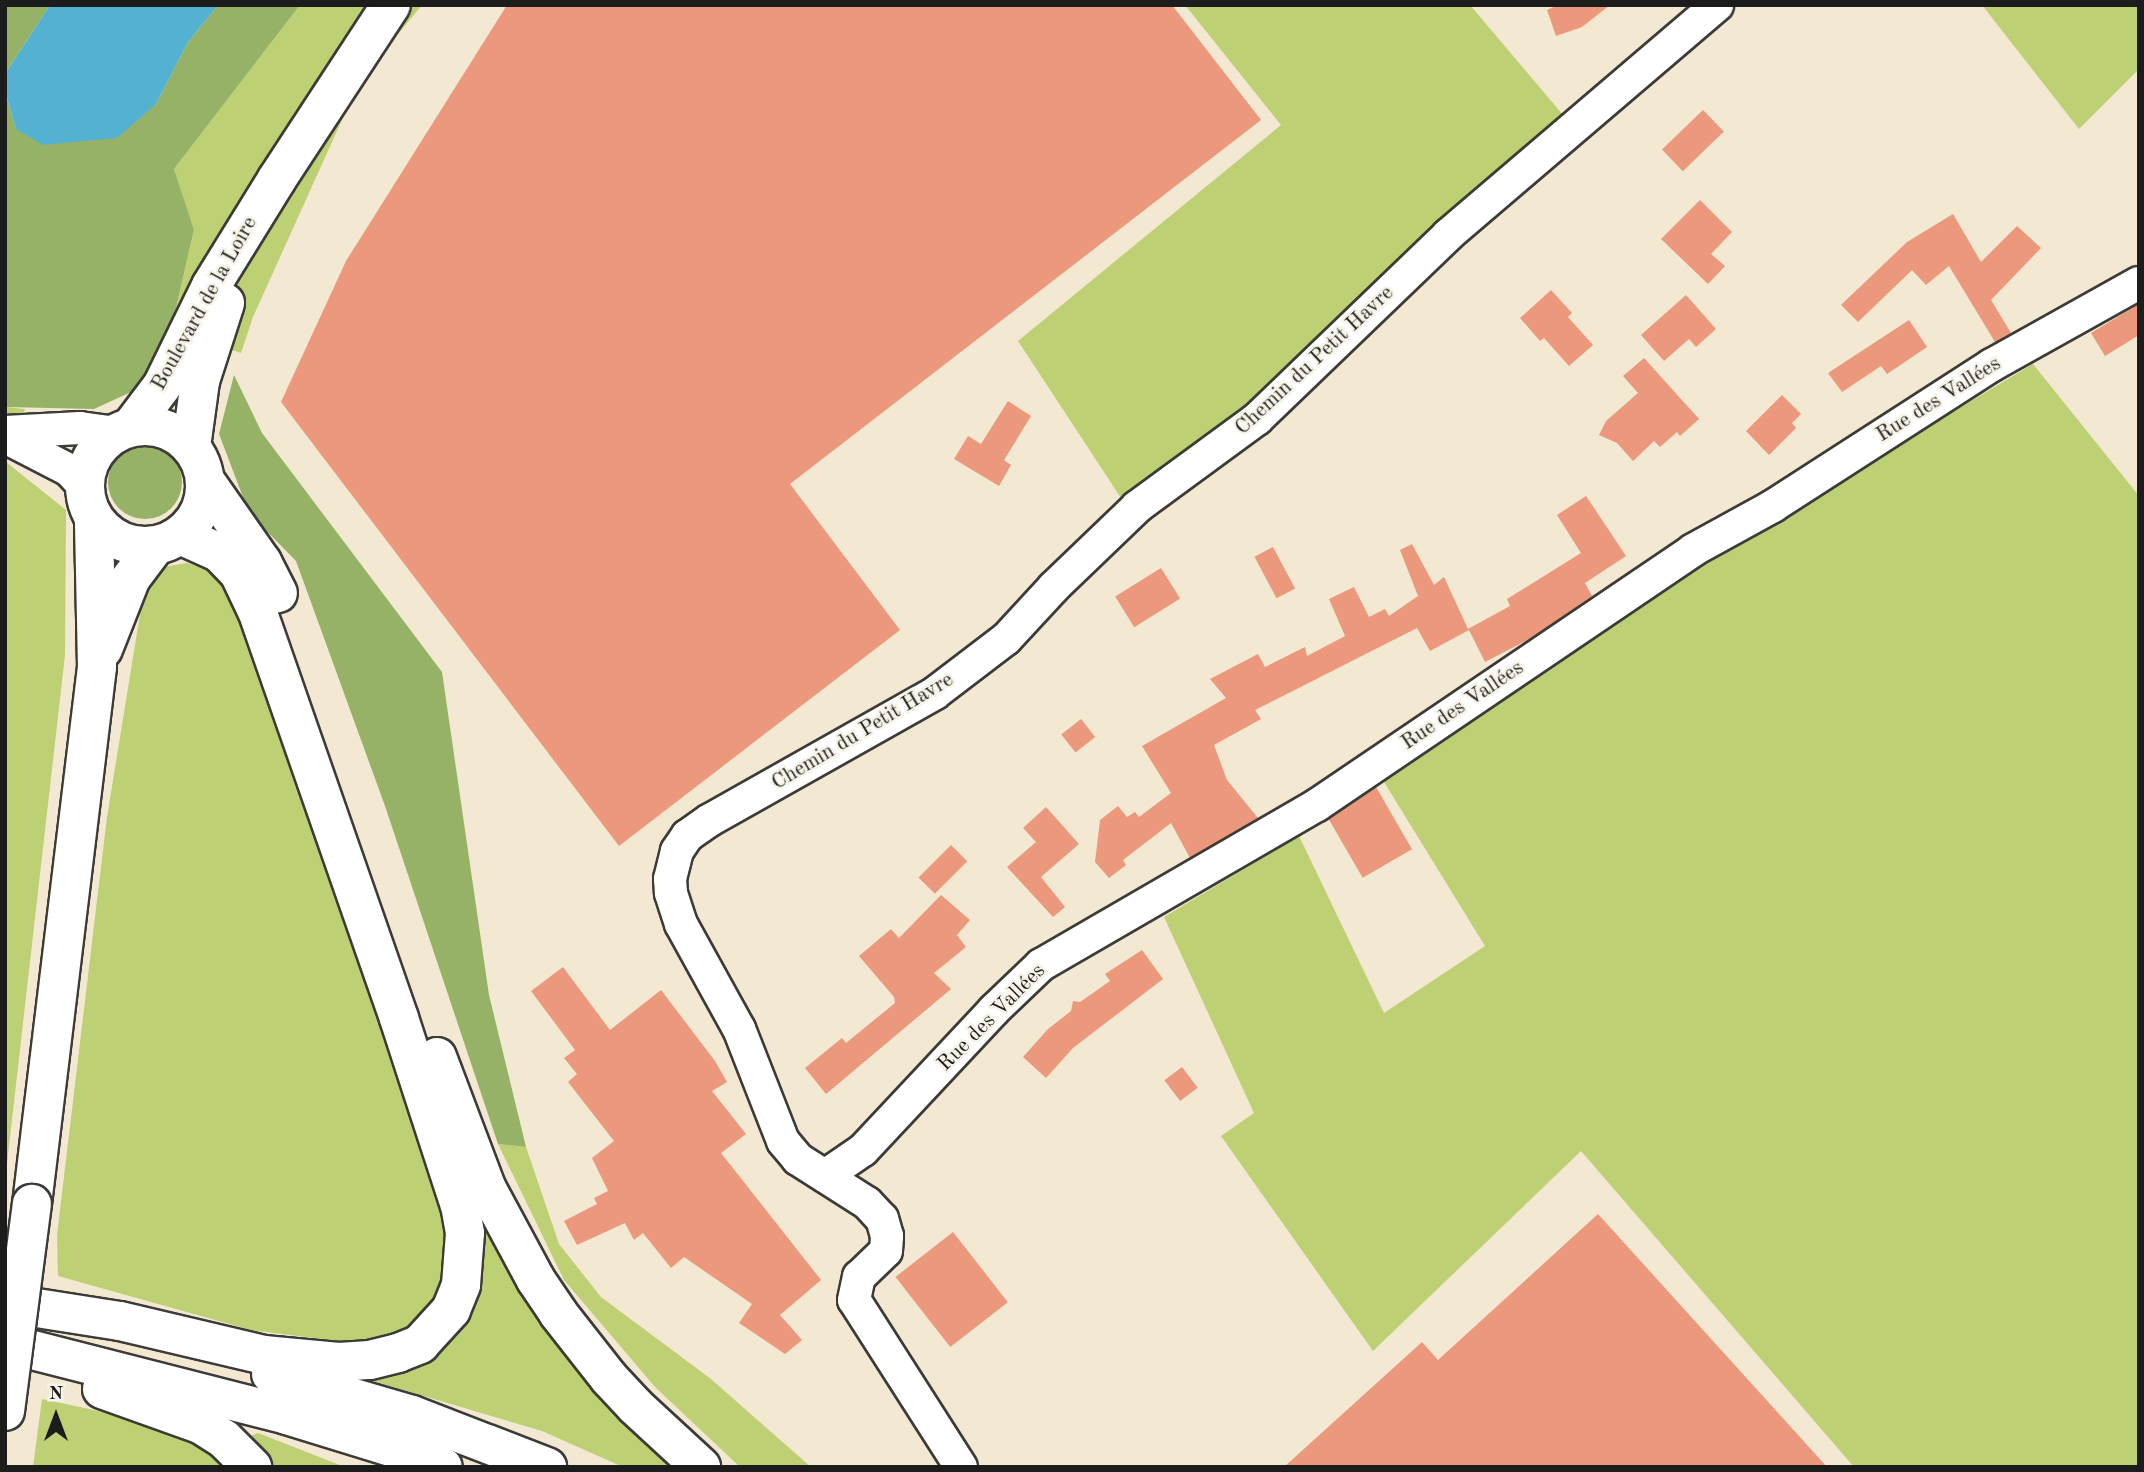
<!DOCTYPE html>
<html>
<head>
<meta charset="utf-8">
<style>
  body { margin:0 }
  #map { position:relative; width:2144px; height:1472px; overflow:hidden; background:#f3e8d2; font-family:"Old Standard TT",serif }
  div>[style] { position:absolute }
  .green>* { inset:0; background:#bdd074 }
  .forest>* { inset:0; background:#96b266 }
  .round { border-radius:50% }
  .water>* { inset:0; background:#53b2d2 }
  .building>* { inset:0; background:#eb987c; transform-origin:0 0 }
  .roads { filter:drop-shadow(2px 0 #3c3b37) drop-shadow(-2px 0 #3c3b37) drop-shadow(0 2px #3c3b37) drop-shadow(0 -2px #3c3b37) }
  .minor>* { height:32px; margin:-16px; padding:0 16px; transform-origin:16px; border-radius:16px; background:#fff }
  .major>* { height:38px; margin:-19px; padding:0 19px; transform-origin:19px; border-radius:19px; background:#fff }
  .major>.ring { margin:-19px; padding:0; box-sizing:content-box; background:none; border:38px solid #fff; border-radius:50% }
  .highway>* { height:38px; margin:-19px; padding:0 19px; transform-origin:19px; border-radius:19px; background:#fff }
  .bridges { filter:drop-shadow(2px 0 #3c3b37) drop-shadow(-2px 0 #3c3b37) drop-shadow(0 2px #3c3b37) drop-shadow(0 -2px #3c3b37) }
  .major-bridge>* { height:38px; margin:-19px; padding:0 19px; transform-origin:19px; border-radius:19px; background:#fff }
  span { translate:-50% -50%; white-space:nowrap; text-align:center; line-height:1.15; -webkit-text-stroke:5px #f7f3e8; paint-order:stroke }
  .street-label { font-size:21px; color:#1c1c1c }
  .frame { position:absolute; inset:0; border:7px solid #1c1c1c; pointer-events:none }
  .north { position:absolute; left:21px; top:1381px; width:70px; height:70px; -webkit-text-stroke:5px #f7f3e8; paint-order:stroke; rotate:0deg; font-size:19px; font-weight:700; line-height:28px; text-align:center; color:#1c1c1c }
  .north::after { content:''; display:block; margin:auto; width:24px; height:32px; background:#1c1c1c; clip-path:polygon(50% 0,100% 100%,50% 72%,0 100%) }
</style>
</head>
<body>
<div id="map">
  <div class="green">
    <div style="clip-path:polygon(300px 5px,422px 5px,360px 80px,253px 317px,241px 353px,171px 330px,194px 231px,174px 169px)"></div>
    <div style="clip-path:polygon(1185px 5px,1470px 5px,1563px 115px,1408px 256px,1247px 410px,1121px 498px,1018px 341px,1281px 125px)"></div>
    <div style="clip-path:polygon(1982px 5px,2139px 5px,2139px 69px,2079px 129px)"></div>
    <div style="clip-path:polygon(2033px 364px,2139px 496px,2139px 1467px,1854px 1467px,1581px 1151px,1373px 1351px,1221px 1136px,1254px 1113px,1164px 917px,1299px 836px,1384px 1013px,1485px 946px,1384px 782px,1692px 568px)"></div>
    <div style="clip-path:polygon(5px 407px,25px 409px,6px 462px,66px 510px,65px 655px,5px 1181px)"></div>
    <div style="clip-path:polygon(187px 563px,220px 574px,241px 600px,429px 1179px,484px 1227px,541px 1319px,679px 1467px,623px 1467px,542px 1431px,373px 1381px,362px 1344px,251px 1330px,58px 1276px,57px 1235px,107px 817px,142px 602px,157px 568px)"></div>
    <div style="clip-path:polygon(498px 1144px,526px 1147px,559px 1244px,601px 1297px,711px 1379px,811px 1467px,740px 1467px,655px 1387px,564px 1280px)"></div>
    <div style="clip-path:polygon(42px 1399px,165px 1425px,214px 1450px,258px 1433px,345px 1467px,33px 1467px)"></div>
  </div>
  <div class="forest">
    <div style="clip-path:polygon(5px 5px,50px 5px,5px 74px)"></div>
    <div style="clip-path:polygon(218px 5px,300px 5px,174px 169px,194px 230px,171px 330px,142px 387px,94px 409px,5px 407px,5px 91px,16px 129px,156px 104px,188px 42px)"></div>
    <div style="clip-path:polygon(234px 375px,262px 433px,442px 672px,489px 995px,526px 1147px,498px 1144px,385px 806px,296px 561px,249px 513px,219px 434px)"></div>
    <div class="round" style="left:108px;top:445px;width:74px;height:74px"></div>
  </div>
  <div class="water">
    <div style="clip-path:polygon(50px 5px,218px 5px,188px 42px,156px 104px,117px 138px,43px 145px,16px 129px,5px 91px,5px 74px)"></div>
  </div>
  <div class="building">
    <div style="clip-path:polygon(507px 5px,1172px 5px,1261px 120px,790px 484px,900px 630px,619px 846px,281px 402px,346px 261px)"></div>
    <div style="clip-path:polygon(1558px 5px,1610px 5px,1582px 27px,1556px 36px,1547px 10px)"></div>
    <div style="left:1703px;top:110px;width:30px;height:57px;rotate:46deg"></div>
    <div style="clip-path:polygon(1700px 200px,1732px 232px,1711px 254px,1725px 266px,1708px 284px,1661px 239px)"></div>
    <div style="clip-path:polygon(1953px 214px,1981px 262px,2017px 226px,2041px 248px,1991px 300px,2011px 333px,1995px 342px,1949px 266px,1926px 285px,1912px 270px,1858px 322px,1841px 305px,1907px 242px)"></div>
    <div style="clip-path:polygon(1551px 290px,1572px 313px,1568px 317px,1593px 345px,1569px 366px,1544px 338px,1540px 341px,1520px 318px)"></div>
    <div style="clip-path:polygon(1686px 295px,1716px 329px,1696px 347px,1689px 339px,1664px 361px,1641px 335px)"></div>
    <div style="clip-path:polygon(2139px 304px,2139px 335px,2105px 356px,2091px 333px)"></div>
    <div style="clip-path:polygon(1909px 320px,1927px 347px,1887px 374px,1881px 366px,1842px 392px,1828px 373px)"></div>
    <div style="clip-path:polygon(1644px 358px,1699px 419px,1680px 436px,1677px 432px,1660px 447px,1654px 441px,1633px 461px,1617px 443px,1599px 435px,1606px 421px,1638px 393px,1623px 376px)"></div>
    <div style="clip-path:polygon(1782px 395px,1801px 414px,1792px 423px,1796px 428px,1769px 455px,1746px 431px)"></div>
    <div style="clip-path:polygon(1008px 401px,1031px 416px,1004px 460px,1011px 465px,999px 486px,954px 459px,968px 436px,981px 444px)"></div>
    <div style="clip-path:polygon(1586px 496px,1626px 556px,1585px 583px,1592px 596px,1533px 637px,1485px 662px,1469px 630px,1430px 651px,1417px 628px,1255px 710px,1261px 719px,1214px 745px,1227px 780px,1258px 818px,1190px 858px,1171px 823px,1123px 860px,1126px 865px,1109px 878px,1095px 862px,1100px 820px,1118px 806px,1127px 817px,1135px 812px,1139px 817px,1171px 793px,1142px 746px,1226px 698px,1210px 679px,1258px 654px,1265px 667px,1305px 647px,1307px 656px,1345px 636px,1329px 599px,1354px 587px,1369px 617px,1385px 609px,1389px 616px,1418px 596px,1400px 550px,1412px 544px,1434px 585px,1444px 577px,1468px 629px,1510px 606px,1507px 599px,1581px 553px,1557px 515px)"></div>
    <div style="left:1273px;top:547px;width:47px;height:21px;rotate:62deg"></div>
    <div style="left:1161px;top:568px;width:36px;height:54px;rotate:58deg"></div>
    <div style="left:1081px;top:719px;width:23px;height:25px;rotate:52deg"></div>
    <div style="left:1376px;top:787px;width:72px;height:57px;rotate:60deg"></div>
    <div style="clip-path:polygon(1046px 807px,1079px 844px,1041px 877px,1065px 907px,1053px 917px,1007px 867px,1036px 842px,1023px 828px)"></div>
    <div style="left:951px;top:845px;width:23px;height:46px;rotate:45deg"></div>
    <div style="clip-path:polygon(941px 895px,970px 920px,957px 935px,966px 947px,934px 973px,951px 989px,826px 1094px,805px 1068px,842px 1038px,846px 1043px,895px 1003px,894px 997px,859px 956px,891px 929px,899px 938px)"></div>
    <div style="clip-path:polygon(1142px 950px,1163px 979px,1073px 1048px,1046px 1078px,1023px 1057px,1048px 1029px,1071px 1011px,1073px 1001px,1080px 1002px,1110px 981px,1105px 974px)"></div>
    <div style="clip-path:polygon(563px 967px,610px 1030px,661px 990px,715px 1061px,727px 1082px,712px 1091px,746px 1134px,721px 1153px,821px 1280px,780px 1315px,802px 1340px,785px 1354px,739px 1323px,752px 1304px,684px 1257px,671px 1268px,643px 1233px,634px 1240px,625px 1223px,577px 1245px,564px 1221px,597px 1204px,594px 1198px,608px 1191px,592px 1158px,614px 1141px,568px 1082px,577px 1074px,564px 1058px,575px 1050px,531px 991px)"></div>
    <div style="left:1182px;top:1067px;width:26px;height:22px;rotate:53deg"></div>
    <div style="clip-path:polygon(1598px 1214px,1827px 1467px,1284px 1467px,1422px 1342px,1438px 1360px)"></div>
    <div style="left:953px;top:1232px;width:89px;height:73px;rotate:52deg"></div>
  </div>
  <div class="roads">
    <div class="minor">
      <div style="left:5px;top:432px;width:75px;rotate:-3.1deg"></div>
      <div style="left:80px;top:428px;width:35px;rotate:8deg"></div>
      <div style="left:5px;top:437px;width:72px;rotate:27.3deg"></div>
      <div style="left:69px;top:470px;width:22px;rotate:47deg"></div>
      <div style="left:825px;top:1176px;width:46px;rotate:-34.4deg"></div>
      <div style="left:863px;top:1150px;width:192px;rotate:-46.9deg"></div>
      <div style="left:994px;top:1010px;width:65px;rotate:-43.8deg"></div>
      <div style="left:1041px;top:965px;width:319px;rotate:-30.1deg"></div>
      <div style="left:1317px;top:805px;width:454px;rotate:-34.1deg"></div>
      <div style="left:1693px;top:550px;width:91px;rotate:-28.8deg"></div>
      <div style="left:1773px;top:506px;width:260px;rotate:-32.8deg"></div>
      <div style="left:1992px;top:365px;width:168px;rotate:-29.2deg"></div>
      <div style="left:961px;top:1467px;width:198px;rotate:-122.6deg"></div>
      <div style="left:854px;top:1300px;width:24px;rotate:-78deg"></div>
      <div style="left:859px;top:1277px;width:37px;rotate:-44deg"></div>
      <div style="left:886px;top:1251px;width:15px;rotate:-86deg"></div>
      <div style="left:887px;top:1236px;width:18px;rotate:-106deg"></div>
      <div style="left:882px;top:1219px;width:22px;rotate:-133deg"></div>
      <div style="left:867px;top:1203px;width:82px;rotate:-147.5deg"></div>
      <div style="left:798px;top:1159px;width:23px;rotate:-130deg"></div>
      <div style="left:783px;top:1141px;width:120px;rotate:-111.4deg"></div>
      <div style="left:739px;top:1029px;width:120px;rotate:-118.9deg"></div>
      <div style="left:681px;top:924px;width:33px;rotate:-108deg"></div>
      <div style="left:671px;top:893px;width:14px;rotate:-94deg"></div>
      <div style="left:670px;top:879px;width:29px;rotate:-76deg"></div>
      <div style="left:677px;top:851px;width:18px;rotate:-56deg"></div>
      <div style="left:687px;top:836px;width:28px;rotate:-35deg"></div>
      <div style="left:710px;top:820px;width:258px;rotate:-29.4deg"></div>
      <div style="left:935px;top:693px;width:89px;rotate:-37.3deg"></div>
      <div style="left:1006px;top:639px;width:71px;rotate:-47.3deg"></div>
      <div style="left:1054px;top:587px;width:115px;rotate:-43.9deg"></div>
      <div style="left:1137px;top:507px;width:149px;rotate:-36.3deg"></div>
      <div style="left:1257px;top:419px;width:265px;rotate:-43.9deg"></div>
      <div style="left:1448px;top:235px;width:354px;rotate:-40.5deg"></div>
    </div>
    <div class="major">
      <div class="ring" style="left:85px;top:426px;width:82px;height:82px"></div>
      <div style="left:131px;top:427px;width:51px;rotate:-52.9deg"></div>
      <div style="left:162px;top:386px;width:111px;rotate:-63.9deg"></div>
      <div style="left:211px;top:286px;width:126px;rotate:-58.3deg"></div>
      <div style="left:277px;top:179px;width:208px;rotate:-56.8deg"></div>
      <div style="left:191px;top:447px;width:67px;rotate:-82.2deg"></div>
      <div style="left:200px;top:381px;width:82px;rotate:-72.2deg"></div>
      <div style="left:103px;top:649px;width:76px;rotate:-68.5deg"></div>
      <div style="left:131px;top:578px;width:40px;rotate:-53deg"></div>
      <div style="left:32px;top:1204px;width:541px;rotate:-83.1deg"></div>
      <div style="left:97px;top:667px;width:148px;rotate:-91.2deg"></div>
    </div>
    <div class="highway">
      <div style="left:206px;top:482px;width:98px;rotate:55deg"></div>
      <div style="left:262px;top:562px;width:35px;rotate:63deg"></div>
      <div style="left:437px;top:1057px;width:141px;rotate:69.3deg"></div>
      <div style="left:487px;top:1189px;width:103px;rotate:61.7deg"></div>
      <div style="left:536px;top:1280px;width:40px;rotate:56deg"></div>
      <div style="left:558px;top:1313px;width:83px;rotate:51.9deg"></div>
      <div style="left:609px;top:1378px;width:38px;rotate:47deg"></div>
      <div style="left:635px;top:1406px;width:90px;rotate:42.7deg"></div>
      <div style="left:5px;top:1303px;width:116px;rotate:8.9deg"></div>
      <div style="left:120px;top:1321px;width:148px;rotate:13.3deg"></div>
      <div style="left:264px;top:1355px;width:75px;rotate:5.3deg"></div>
      <div style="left:339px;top:1362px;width:31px;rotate:-4deg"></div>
      <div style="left:370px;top:1360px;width:29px;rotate:-14deg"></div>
      <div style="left:398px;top:1353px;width:24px;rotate:-22deg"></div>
      <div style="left:420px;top:1344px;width:46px;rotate:-47.6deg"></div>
      <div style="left:451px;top:1310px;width:27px;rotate:-68deg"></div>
      <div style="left:461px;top:1285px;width:52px;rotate:-85.6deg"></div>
      <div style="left:465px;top:1233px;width:27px;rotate:-100deg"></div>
      <div style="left:460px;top:1206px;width:198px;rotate:-108deg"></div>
      <div style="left:399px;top:1018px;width:431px;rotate:-109.2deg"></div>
      <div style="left:257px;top:611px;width:42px;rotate:-115.3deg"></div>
      <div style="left:239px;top:573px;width:28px;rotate:-134deg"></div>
      <div style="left:220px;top:553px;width:44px;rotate:-155.8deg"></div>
      <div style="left:5px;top:1343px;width:291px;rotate:14.3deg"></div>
      <div style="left:287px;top:1415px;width:119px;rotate:17.1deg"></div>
      <div style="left:401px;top:1450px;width:45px;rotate:22deg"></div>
      <div style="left:271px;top:1374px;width:147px;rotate:16.2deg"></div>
      <div style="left:412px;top:1415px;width:145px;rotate:21.1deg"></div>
      <div style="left:102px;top:1389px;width:104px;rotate:19.7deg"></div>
      <div style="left:200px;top:1424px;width:28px;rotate:32deg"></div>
      <div style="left:224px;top:1439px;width:40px;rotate:45deg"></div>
    </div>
  </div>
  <div class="bridges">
    <div class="major-bridge">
      <div style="left:5px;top:1411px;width:209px;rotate:-82.6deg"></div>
    </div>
  </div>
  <div class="street-label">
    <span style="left:205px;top:304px;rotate:-61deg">Boulevard de la Loire</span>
    <span style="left:1315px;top:361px;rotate:-43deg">Chemin du Petit Havre</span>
    <span style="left:1939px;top:400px;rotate:-32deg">Rue des Vallées</span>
    <span style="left:1463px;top:706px;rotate:-34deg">Rue des Vallées</span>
    <span style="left:863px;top:732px;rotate:-31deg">Chemin du Petit Havre</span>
    <span style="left:992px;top:1018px;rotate:-45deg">Rue des Vallées</span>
  </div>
  <div class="frame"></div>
  <div class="north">N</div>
</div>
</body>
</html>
